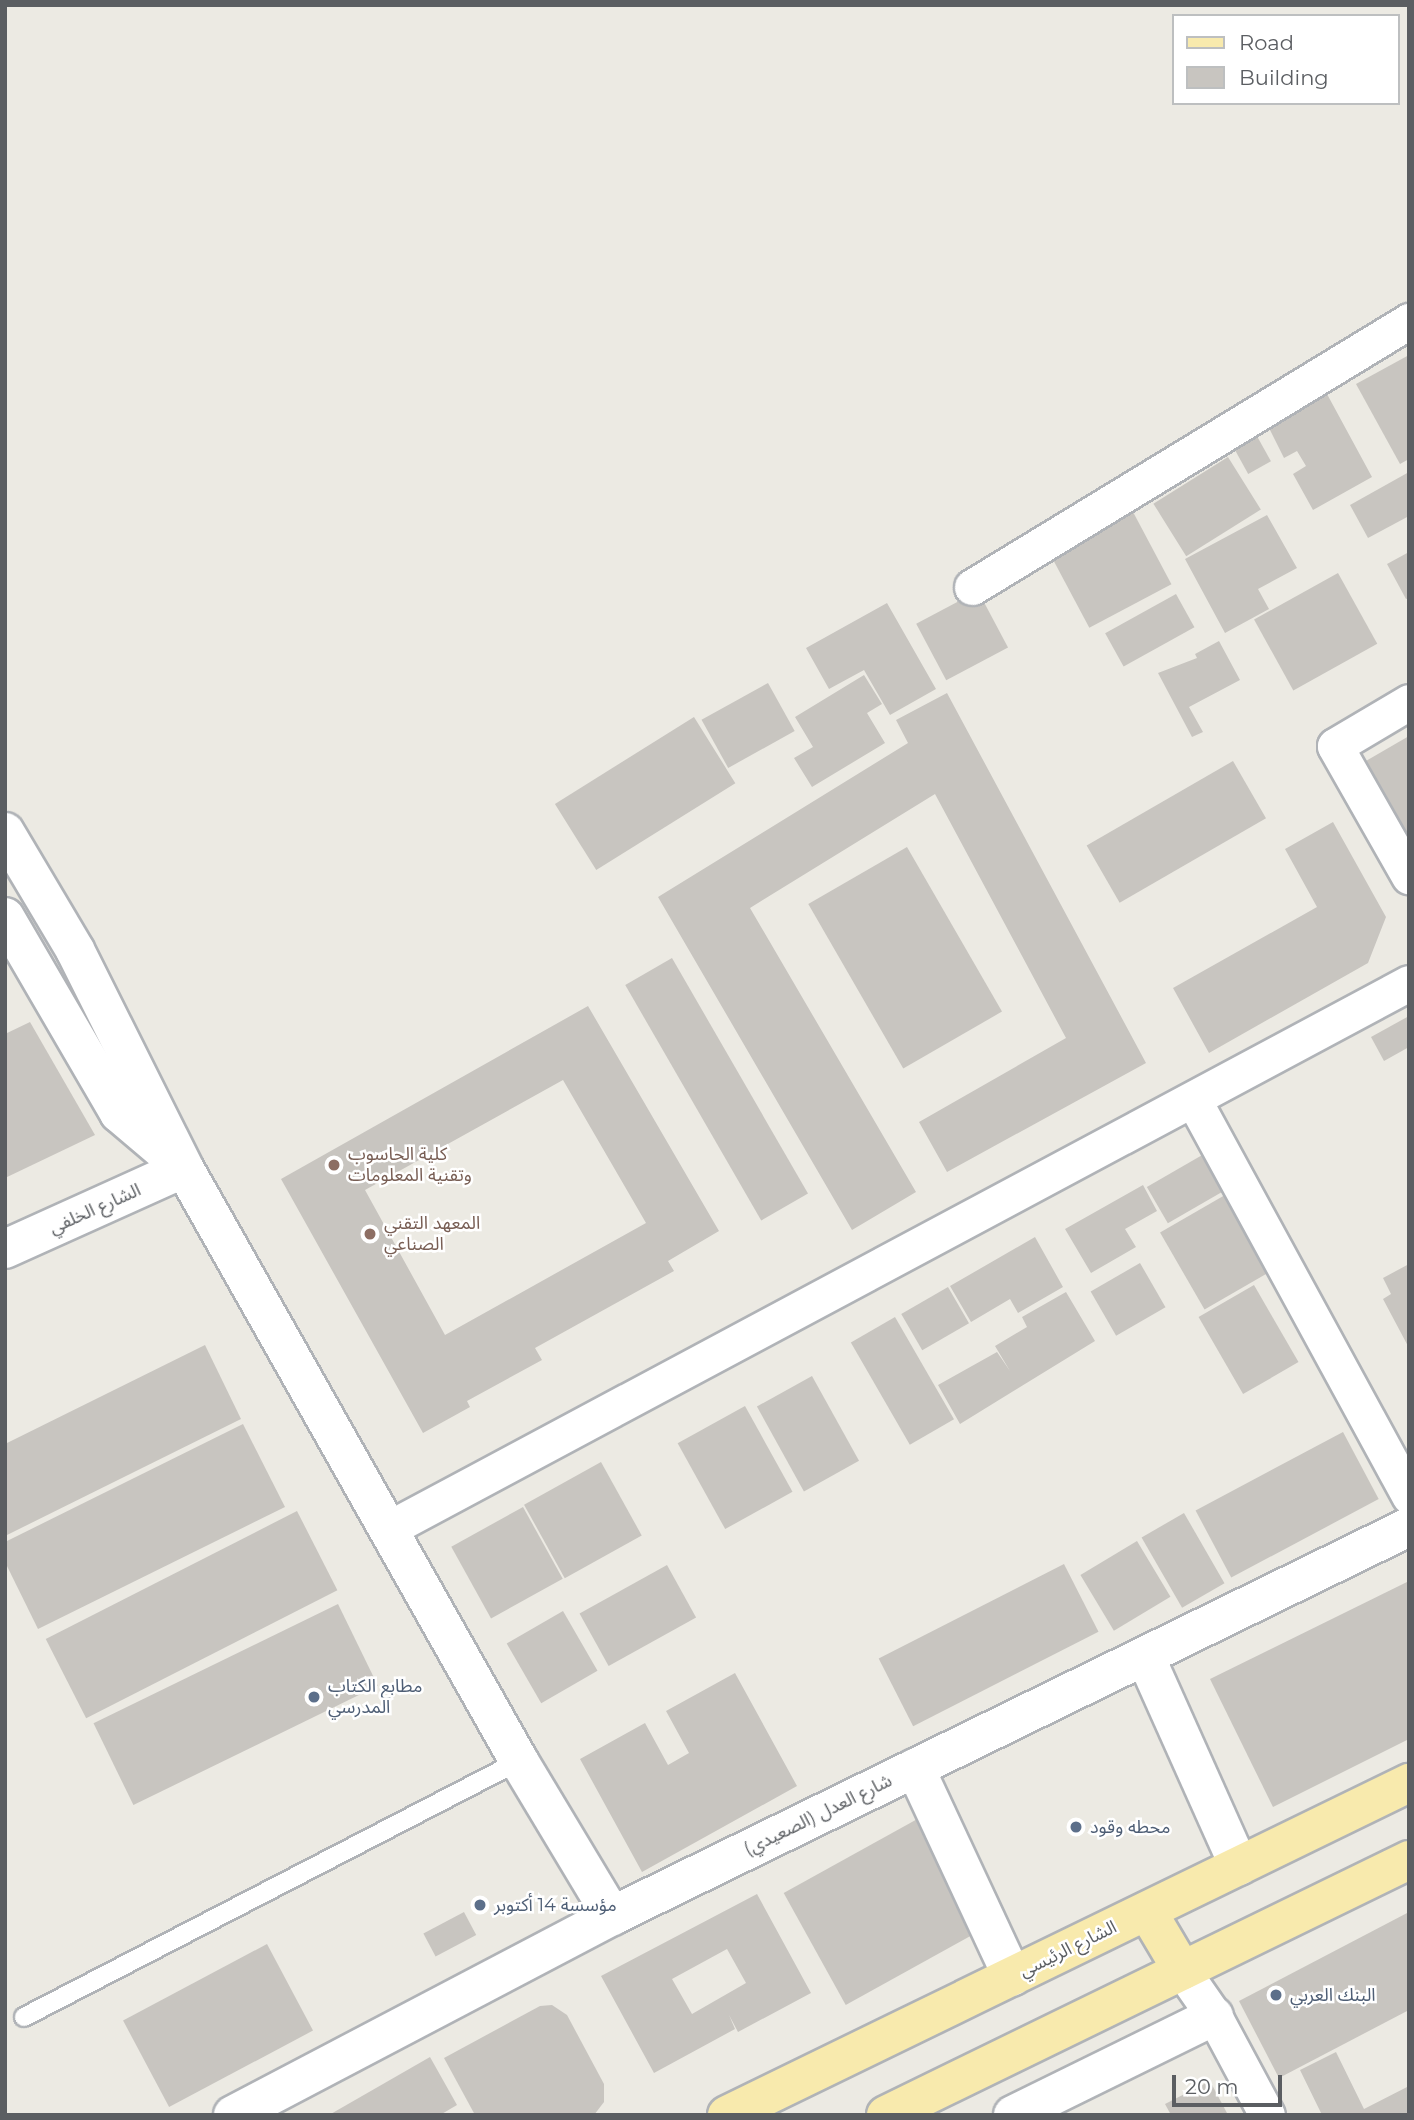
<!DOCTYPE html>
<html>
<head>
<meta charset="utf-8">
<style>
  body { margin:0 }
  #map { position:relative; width:1414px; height:2120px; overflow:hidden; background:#eceae3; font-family:Montserrat,"Noto Sans Arabic",sans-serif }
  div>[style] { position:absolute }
  .building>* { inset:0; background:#c8c5c0; transform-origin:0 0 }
  .roads { filter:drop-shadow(2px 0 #b0b3b7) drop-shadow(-2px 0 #b0b3b7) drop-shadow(0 2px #b0b3b7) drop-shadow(0 -2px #b0b3b7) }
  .service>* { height:18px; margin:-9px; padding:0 9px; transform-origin:9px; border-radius:9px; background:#fff }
  .minor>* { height:35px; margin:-17.5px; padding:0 17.5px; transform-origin:17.5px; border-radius:17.5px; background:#fff }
  .tertiary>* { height:38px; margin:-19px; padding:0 19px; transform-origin:19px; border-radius:19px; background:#fff }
  .primary>* { height:38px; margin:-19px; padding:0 19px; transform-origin:19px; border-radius:19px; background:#f8eaad }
  .dots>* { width:19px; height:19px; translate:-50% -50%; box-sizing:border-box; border:4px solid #fff; border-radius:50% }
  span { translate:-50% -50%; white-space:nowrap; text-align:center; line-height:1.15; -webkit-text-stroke:5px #fff; paint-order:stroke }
  .education-label { font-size:18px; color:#785e54 }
  .left { translate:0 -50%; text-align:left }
  .street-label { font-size:18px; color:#5b5e62 }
  .service-label { font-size:18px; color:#4e5e75 }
  .frame { position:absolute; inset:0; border:7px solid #5b5e62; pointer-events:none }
  .legend { position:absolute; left:1172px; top:14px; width:228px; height:91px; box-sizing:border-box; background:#fff; border:2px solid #bdbfc0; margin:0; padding:9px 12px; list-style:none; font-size:21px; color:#5b5e62 }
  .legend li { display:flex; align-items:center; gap:14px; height:35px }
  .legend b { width:35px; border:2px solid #bdbfc0 }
  .scale { position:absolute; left:1172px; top:2075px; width:110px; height:32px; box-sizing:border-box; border:4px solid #5b5e62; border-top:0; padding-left:9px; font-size:21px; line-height:24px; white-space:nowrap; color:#5b5e62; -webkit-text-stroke:5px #fff; paint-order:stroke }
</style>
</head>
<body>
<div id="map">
  <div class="building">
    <div style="clip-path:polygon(1409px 355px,1409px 459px,1400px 464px,1356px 384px)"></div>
    <div style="clip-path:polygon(1327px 394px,1372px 477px,1313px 510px,1293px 474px,1306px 466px,1297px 451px,1284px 458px,1268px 426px)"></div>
    <div style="left:1253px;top:429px;width:37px;height:26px;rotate:61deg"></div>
    <div style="left:1228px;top:457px;width:62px;height:88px;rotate:58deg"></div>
    <div style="clip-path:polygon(1409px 472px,1409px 516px,1368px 538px,1350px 505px)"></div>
    <div style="left:1132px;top:510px;width:84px;height:93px;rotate:62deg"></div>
    <div style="clip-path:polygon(1267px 515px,1297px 568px,1258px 589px,1269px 609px,1225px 633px,1185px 559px)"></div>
    <div style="clip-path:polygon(1409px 552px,1409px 598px,1406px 599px,1387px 564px)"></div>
    <div style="left:1338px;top:573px;width:81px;height:96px;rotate:61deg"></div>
    <div style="left:978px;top:591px;width:64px;height:70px;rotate:62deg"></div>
    <div style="left:1176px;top:594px;width:38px;height:81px;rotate:61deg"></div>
    <div style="clip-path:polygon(887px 603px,936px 689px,890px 715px,864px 670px,829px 689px,806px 648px)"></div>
    <div style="clip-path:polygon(1219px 641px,1240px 680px,1189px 707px,1203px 732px,1192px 737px,1158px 673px,1197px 658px,1195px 654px)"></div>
    <div style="clip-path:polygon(864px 675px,882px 704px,867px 713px,885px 743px,812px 787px,794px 758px,813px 747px,795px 717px)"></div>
    <div style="left:768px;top:683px;width:55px;height:76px;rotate:61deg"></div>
    <div style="clip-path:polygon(947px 693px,1146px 1063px,947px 1172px,919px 1122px,1066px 1038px,935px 794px,750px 908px,916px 1192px,852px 1230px,658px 897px,908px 743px,896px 720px)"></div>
    <div style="left:694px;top:717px;width:78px;height:164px;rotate:58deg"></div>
    <div style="clip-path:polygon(1409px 736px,1409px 849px,1359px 765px)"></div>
    <div style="left:1233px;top:761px;width:66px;height:169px;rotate:60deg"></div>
    <div style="clip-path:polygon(1333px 822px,1386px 917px,1368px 963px,1209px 1053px,1173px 988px,1317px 907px,1285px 849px)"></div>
    <div style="left:907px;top:847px;width:190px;height:114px;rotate:60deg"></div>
    <div style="left:672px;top:958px;width:272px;height:54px;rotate:60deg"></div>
    <div style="clip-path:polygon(evenodd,588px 1006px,719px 1231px,668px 1261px,674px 1271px,535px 1348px,542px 1360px,467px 1401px,470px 1407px,423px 1433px,281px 1179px,588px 1006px,563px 1080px,646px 1223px,445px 1335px,365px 1190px,563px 1080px)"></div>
    <div style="clip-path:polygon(1409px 1016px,1409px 1047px,1384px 1061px,1371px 1037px)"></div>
    <div style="clip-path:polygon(30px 1022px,95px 1135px,5px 1178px,5px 1034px)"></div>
    <div style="left:1204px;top:1154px;width:42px;height:66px;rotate:60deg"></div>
    <div style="clip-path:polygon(1143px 1185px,1157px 1211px,1125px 1229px,1136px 1247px,1091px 1273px,1065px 1229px)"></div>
    <div style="left:1225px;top:1195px;width:89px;height:75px;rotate:60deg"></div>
    <div style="clip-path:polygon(1035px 1237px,1063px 1287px,1018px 1313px,1010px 1299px,971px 1322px,950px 1286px)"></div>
    <div style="left:1140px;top:1263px;width:51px;height:57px;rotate:60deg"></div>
    <div style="clip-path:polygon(1409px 1264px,1409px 1348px,1383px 1299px,1391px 1294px,1383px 1278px)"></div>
    <div style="left:1254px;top:1285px;width:89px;height:64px;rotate:60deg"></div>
    <div style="left:948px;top:1287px;width:42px;height:54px;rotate:60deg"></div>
    <div style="clip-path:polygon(1066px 1292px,1095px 1341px,960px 1424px,938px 1385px,997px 1352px,1010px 1371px,995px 1346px,1027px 1327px,1022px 1317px)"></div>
    <div style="left:895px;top:1317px;width:118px;height:51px;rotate:60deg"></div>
    <div style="clip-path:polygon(205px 1345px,241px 1419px,5px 1536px,5px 1444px)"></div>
    <div style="left:812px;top:1376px;width:97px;height:63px;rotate:61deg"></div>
    <div style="left:745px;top:1406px;width:98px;height:77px;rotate:61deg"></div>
    <div style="clip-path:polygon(243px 1424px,285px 1507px,38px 1629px,5px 1562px,5px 1542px)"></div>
    <div style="left:1343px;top:1432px;width:76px;height:167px;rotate:62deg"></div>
    <div style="left:601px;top:1462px;width:84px;height:88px;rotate:61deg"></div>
    <div style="left:523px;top:1507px;width:82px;height:82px;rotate:61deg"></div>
    <div style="left:297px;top:1511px;width:89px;height:282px;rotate:63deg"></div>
    <div style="left:1184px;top:1513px;width:81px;height:49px;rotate:60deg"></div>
    <div style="left:1137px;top:1541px;width:65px;height:66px;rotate:59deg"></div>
    <div style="left:1064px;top:1564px;width:76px;height:208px;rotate:63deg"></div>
    <div style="left:667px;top:1565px;width:60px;height:100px;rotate:61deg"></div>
    <div style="clip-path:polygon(1409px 1581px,1409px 1739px,1273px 1807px,1210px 1679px)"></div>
    <div style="left:338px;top:1604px;width:91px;height:272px;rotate:64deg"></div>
    <div style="left:563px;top:1611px;width:69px;height:65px;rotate:60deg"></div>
    <div style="clip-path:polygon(735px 1673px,797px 1786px,642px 1872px,580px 1759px,645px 1723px,668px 1765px,689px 1753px,666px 1711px)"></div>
    <div style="left:921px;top:1817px;width:128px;height:157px;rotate:61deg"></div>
    <div style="clip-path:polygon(evenodd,757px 1894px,811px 1993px,738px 2032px,729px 2015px,735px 2029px,654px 2073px,601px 1976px,757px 1894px,727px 1949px,746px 1983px,692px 2014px,672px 1979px,727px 1949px)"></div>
    <div style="left:464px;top:1912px;width:26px;height:46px;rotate:62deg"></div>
    <div style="clip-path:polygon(1409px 1912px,1409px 2010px,1279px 2078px,1239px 2001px)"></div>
    <div style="left:267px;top:1944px;width:98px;height:163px;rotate:62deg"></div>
    <div style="clip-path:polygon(552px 2005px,567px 2015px,604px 2084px,604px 2102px,594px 2115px,475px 2115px,444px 2058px,540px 2006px)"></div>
    <div style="clip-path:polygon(1336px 2052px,1364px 2109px,1409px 2086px,1409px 2115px,1322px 2115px,1300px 2070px)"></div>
    <div style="clip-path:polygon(430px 2057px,457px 2105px,440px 2115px,329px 2115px)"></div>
    <div style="clip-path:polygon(1210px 2081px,1228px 2115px,1171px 2115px,1165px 2104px)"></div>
  </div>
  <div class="roads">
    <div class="service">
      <div style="left:24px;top:2017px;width:557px;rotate:-27.35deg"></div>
    </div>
    <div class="minor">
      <div style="left:972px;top:587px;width:512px;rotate:-31.33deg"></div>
      <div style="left:1409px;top:702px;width:86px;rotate:149.3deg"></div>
      <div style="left:1335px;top:746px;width:150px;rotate:60.4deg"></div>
      <div style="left:1194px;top:1101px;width:450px;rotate:61.4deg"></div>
      <div style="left:390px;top:1528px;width:1156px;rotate:-28.14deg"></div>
      <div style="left:1182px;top:1970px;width:56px;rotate:55.2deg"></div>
      <div style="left:1214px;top:2016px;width:112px;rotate:61.8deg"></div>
    </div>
    <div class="tertiary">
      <div style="left:5px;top:832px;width:137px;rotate:59.3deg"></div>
      <div style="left:75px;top:950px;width:244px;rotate:63.4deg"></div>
      <div style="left:184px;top:1168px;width:681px;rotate:60.54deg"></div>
      <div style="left:519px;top:1761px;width:181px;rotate:59deg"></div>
      <div style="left:5px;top:917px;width:227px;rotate:59.8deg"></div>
      <div style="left:119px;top:1113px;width:70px;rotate:40.3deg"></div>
      <div style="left:5px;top:1249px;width:196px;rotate:-24.3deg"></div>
      <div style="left:1145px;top:1656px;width:230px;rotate:65.9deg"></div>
      <div style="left:915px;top:1768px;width:230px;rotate:65deg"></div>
      <div style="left:233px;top:2115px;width:428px;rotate:-27.7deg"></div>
      <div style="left:612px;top:1916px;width:887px;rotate:-26.02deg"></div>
      <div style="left:1013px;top:2115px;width:224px;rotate:-26.2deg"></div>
    </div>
    <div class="primary">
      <div style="left:1147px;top:1911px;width:69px;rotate:59.3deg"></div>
      <div style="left:727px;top:2115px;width:759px;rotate:-25.96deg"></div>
      <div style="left:886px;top:2115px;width:582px;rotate:-25.99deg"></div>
    </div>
  </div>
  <div class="dots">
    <div style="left:334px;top:1165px;background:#8d6e63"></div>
    <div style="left:370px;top:1234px;background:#8d6e63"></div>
    <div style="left:314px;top:1697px;background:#5c6f8a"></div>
    <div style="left:1076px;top:1827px;background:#5c6f8a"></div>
    <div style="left:480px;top:1905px;background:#5c6f8a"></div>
    <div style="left:1276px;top:1995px;background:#5c6f8a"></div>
  </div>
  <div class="education-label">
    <span class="left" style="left:348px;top:1165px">كلية الحاسوب<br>وتقنية المعلومات</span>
    <span class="left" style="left:384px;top:1234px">المعهد التقني<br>الصناعي</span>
  </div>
  <div class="street-label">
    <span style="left:95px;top:1209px;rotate:-24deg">الشارع الخلفي</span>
    <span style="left:818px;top:1815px;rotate:-26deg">شارع العدل (الصعيدي)</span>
    <span style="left:1068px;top:1949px;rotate:-26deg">الشارع الرئيسي</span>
  </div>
  <div class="service-label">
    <span class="left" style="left:328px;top:1697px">مطابع الكتاب<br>المدرسي</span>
    <span class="left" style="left:1090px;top:1827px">محطه وقود</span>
    <span class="left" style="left:494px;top:1905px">مؤسسة 14 أكتوبر</span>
    <span class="left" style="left:1290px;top:1995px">البنك العربي</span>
  </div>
  <div class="frame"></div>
  <ul class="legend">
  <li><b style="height:9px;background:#f8eaad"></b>Road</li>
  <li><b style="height:19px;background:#c8c5c0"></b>Building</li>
  </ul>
  <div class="scale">20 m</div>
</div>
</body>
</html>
